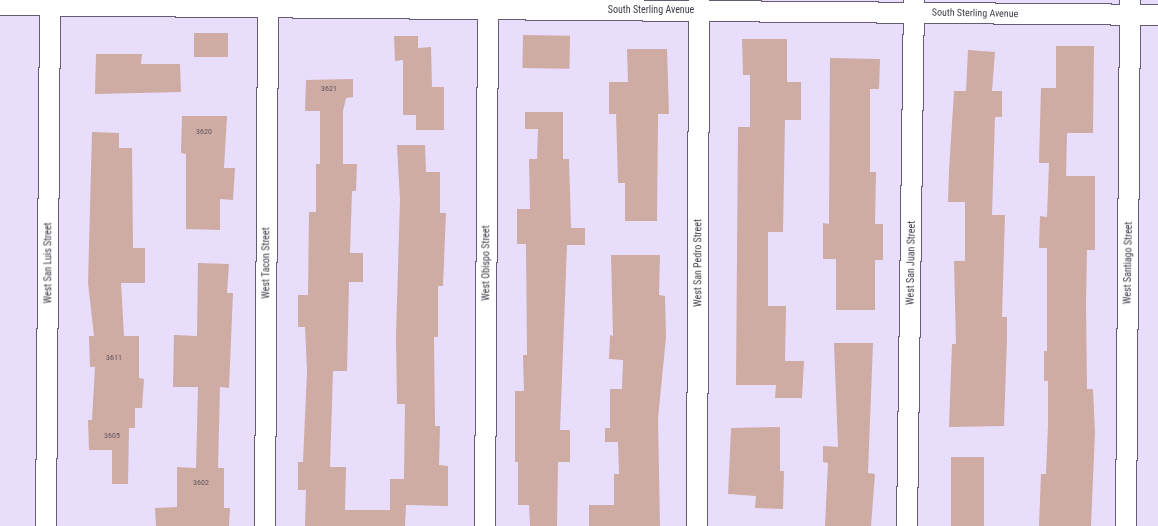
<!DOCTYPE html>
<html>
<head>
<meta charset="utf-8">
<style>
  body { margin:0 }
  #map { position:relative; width:1158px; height:526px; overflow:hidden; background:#e9ddfc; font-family:"Roboto Condensed",sans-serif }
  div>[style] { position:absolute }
  .building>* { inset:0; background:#ceaba3; transform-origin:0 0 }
  .roads { filter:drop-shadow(1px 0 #665c76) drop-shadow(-1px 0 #665c76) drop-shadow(0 1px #665c76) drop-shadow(0 -1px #665c76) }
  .minor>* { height:20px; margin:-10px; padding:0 10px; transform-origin:10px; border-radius:10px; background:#fff }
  span { translate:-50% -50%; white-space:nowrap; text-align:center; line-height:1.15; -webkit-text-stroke:3.5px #fff; paint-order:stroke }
  .number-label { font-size:8px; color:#63565d }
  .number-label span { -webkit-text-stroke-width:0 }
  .street-label { font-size:10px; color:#3f3a46 }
</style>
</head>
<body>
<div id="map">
  <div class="building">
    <div style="left:194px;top:33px;width:34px;height:24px"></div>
    <div style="left:523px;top:35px;width:47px;height:33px;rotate:1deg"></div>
    <div style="clip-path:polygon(394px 36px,418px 36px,418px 48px,431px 47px,432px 87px,444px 87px,444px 130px,416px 130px,416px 115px,403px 115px,403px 60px,395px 61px)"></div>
    <div style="clip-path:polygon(742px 39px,787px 39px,787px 82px,801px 82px,801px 120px,785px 120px,783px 232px,768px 232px,768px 306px,786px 306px,785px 361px,804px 361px,802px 398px,775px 398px,776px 385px,736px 385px,738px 127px,750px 127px,750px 75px,743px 75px)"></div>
    <div style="clip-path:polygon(1056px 46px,1094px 46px,1093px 133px,1067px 133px,1066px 176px,1095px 176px,1095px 250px,1087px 250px,1086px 304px,1087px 389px,1093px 389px,1095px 432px,1091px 526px,1039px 526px,1041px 474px,1046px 474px,1048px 424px,1048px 381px,1044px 381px,1044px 351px,1047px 351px,1047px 248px,1039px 248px,1040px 216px,1047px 217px,1049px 163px,1039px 163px,1041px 88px,1056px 88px)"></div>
    <div style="clip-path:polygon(627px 49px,667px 49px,669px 114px,658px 114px,657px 221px,625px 221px,625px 183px,618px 183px,616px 114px,609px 114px,609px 82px,628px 82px)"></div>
    <div style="clip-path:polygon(968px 50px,995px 52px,992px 91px,1002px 91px,1002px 117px,995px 117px,992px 215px,1005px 215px,1002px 317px,1007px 317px,1007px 338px,1004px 426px,949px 427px,952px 344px,956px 344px,954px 261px,965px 261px,965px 202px,948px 202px,949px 171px,954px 91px,966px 91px)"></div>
    <div style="clip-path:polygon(96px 54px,142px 54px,141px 64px,180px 64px,181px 92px,95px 94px)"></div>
    <div style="clip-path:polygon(830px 58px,880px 59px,879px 89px,870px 89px,870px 172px,876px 172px,875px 224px,883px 224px,883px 260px,875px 260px,875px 310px,836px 310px,836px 259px,823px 259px,823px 223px,829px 224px)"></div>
    <div style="clip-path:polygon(353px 79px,353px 97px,346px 98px,343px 111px,343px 164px,357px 164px,356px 191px,352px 191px,350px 253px,363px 253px,363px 282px,349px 282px,347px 371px,333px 371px,330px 467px,346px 467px,345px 510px,390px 510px,390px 479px,404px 479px,405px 404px,397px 404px,396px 336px,400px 200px,397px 145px,425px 145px,426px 172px,440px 172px,440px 213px,446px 213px,443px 286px,438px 286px,438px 337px,434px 337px,435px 426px,440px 426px,439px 465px,448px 466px,448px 506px,406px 505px,405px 526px,305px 526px,306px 490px,298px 490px,298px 462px,303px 462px,307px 371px,305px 327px,298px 327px,298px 295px,308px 295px,309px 212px,316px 212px,316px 164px,320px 164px,320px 111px,305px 111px,306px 80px)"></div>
    <div style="clip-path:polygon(525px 112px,563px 112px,563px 159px,569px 159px,571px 228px,585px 228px,585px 245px,567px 245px,560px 430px,570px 430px,570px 462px,558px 462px,557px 526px,530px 526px,529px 505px,518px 505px,518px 462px,515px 462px,515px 391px,524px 391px,523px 355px,527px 355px,526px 244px,517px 244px,517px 209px,530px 209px,529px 159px,537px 159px,538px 129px,525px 129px)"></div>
    <div style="clip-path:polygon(182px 116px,227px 116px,224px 168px,235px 168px,233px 200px,220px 199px,220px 230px,186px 229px,186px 154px,181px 153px)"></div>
    <div style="clip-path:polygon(92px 132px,119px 133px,119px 148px,132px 148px,133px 248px,145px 248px,145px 283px,121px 283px,124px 336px,139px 336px,139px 378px,144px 379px,142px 408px,135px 408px,135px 428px,129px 428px,128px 484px,112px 484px,112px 450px,89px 450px,88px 420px,92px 420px,95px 367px,90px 367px,89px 336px,94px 336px,88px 283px)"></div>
    <div style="clip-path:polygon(611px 255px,660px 255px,659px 295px,665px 296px,666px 337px,658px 419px,660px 526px,589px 526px,589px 505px,614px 505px,614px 474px,619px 474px,618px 442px,605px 442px,605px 428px,610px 428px,610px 389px,622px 389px,623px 360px,609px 359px,610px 335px,613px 336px)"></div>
    <div style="clip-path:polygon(198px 263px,229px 264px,227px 293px,233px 293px,229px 388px,220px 387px,218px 468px,224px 468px,224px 508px,230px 508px,229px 526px,156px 526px,155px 508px,177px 507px,177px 467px,196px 468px,198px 387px,173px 387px,174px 335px,197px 336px)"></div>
    <div style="clip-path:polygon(834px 343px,873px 343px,868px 473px,875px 474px,871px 526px,825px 526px,828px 463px,823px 462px,823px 446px,838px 447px)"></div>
    <div style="clip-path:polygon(780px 427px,780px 471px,784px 471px,783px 509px,755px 508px,756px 496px,728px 494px,731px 428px)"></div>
    <div style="left:951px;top:457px;width:33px;height:69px"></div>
  </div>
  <div class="roads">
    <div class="minor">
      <div style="left:0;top:5px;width:1158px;rotate:0.49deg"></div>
      <div style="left:46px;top:526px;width:526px;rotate:-89.56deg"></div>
      <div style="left:265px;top:526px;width:526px;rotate:-89.67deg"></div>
      <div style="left:485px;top:526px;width:526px;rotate:-89.67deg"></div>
      <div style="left:697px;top:526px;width:526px;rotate:-89.78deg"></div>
      <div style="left:907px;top:526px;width:526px;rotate:-89.24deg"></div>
      <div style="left:1126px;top:526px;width:526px;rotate:-89.56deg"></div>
    </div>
  </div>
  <div class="number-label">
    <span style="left:329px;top:89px">3621</span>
    <span style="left:204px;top:132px">3620</span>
    <span style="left:114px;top:358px">3611</span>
    <span style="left:112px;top:436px">3605</span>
    <span style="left:201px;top:483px">3602</span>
  </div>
  <div class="street-label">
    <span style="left:651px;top:10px">South Sterling Avenue</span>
    <span style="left:975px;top:13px;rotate:1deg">South Sterling Avenue</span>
    <span style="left:48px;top:263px;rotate:-90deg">West San Luis Street</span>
    <span style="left:266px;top:263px;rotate:-90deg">West Tacon Street</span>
    <span style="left:486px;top:263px;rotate:-90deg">West Obispo Street</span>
    <span style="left:698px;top:263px;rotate:-90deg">West San Pedro Street</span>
    <span style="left:911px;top:263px;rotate:-89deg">West San Juan Street</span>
    <span style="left:1128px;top:263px;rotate:-89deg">West Santiago Street</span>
  </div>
</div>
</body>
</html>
